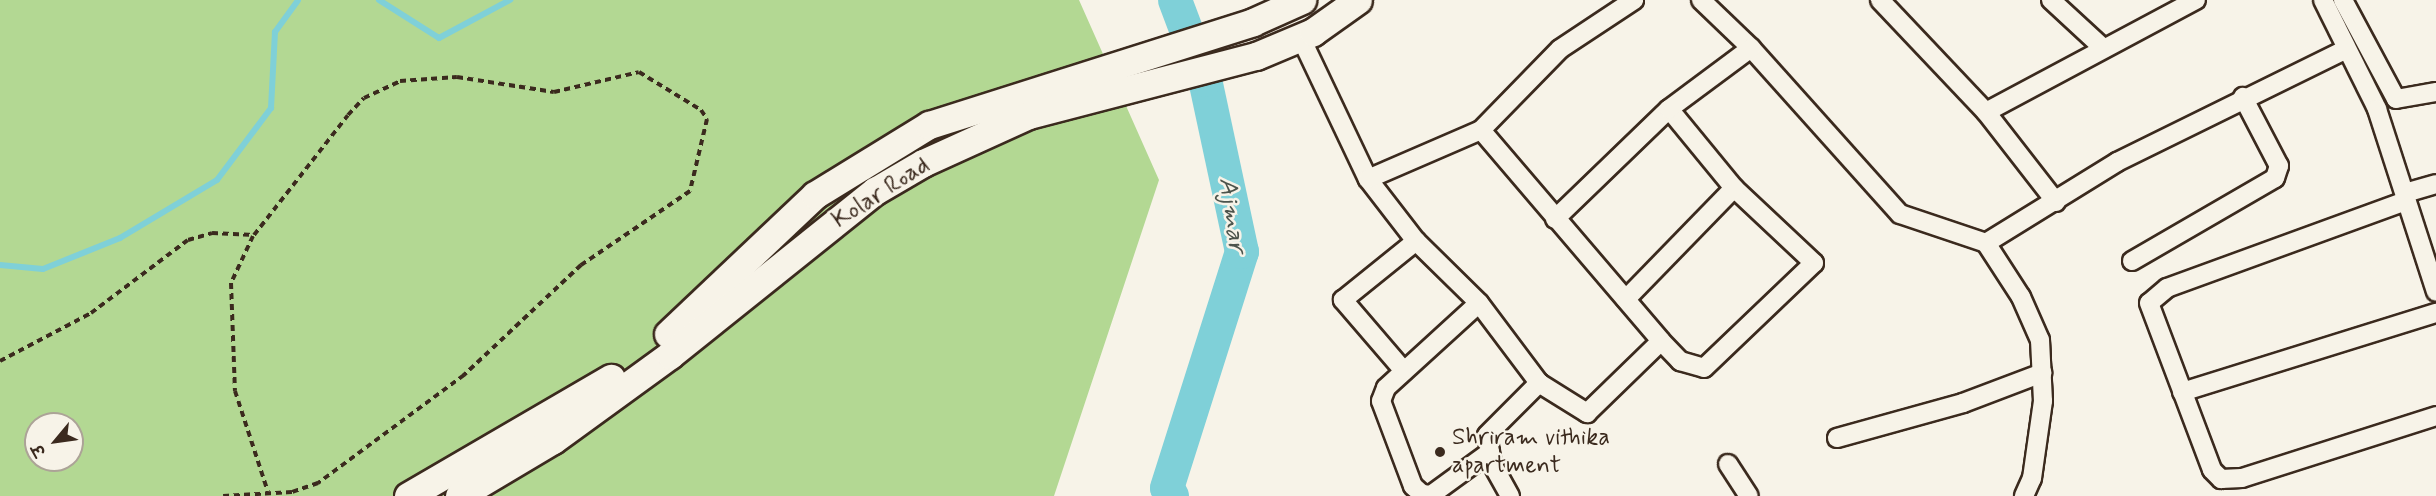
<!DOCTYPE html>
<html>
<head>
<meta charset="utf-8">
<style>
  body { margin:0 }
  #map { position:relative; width:2436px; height:496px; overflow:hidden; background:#f7f3e8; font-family:Mynerve,"Playpen Sans Deva",sans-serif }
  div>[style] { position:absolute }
  .green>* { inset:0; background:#b3d893 }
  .stream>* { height:6px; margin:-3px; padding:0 3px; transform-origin:3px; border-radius:3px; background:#7fd0d8 }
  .river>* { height:34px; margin:-17px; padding:0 17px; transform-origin:17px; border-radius:17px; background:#7fd0d8 }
  .path>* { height:4px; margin-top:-2px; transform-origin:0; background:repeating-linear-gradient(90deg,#3b2a1e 0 6px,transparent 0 10.5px) }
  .roads { filter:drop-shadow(2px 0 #3b2a1e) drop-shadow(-2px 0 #3b2a1e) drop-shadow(0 2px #3b2a1e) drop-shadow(0 -2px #3b2a1e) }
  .minor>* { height:18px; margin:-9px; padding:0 9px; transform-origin:9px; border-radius:9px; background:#f7f3e8 }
  .secondary>* { height:27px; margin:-13.5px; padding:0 13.5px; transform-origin:13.5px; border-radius:13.5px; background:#f7f3e8 }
  .dots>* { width:16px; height:16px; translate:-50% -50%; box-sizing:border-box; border:3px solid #f7f3e8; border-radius:50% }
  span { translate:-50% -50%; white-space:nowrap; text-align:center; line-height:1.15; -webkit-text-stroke:5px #f7f3e8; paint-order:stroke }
  .street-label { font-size:24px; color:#3b2a1e }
  .poi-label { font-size:24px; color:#3b2a1e }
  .left { translate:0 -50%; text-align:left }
  .water-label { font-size:26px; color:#4c544c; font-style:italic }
  .north { position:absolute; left:24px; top:412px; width:60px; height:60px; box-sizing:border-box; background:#f7f3e8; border:2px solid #aca397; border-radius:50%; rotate:241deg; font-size:16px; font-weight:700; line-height:24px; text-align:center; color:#3b2a1e }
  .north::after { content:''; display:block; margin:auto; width:21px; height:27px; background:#3b2a1e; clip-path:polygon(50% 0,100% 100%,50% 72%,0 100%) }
</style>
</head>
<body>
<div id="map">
  <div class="green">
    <div style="clip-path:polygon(evenodd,0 0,1079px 0,1159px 180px,1054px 496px,0 496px,0 0,36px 424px,72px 424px,72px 460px,36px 460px,36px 424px)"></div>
  </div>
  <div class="stream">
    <div style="left:379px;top:0;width:71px;rotate:32.3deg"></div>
    <div style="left:439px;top:38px;width:81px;rotate:-28.2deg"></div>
    <div style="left:0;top:265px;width:43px;rotate:5.3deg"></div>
    <div style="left:43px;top:269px;width:83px;rotate:-21.9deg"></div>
    <div style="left:120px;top:238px;width:113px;rotate:-30.9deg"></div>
    <div style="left:217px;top:180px;width:90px;rotate:-53.1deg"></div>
    <div style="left:271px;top:108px;width:76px;rotate:-87deg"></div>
    <div style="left:275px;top:32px;width:39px;rotate:-54deg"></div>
  </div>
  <div class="river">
    <div style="left:1172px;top:496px;width:9px;rotate:-122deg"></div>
    <div style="left:1167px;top:488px;width:248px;rotate:-72.4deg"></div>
    <div style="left:1242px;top:252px;width:176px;rotate:-102.1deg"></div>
    <div style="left:1205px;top:80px;width:85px;rotate:-110.6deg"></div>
  </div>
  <div class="path">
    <div style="left:253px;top:236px;width:52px;rotate:115.1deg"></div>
    <div style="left:231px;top:283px;width:108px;rotate:87.9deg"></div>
    <div style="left:235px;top:391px;width:106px;rotate:71.9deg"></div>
    <div style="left:0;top:361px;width:103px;rotate:-27.8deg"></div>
    <div style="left:91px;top:313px;width:121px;rotate:-37deg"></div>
    <div style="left:188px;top:240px;width:25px;rotate:-16deg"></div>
    <div style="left:212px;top:233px;width:42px;rotate:2.7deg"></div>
    <div style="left:254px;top:235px;width:152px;rotate:-51.9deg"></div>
    <div style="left:348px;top:115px;width:23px;rotate:-47deg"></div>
    <div style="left:364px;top:98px;width:40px;rotate:-25deg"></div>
    <div style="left:400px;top:81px;width:57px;rotate:-4deg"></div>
    <div style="left:457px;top:77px;width:98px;rotate:8.8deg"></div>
    <div style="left:554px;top:92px;width:87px;rotate:-13.2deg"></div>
    <div style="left:639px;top:72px;width:73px;rotate:31.5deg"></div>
    <div style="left:701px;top:110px;width:11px;rotate:56deg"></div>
    <div style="left:707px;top:119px;width:74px;rotate:103.3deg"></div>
    <div style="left:690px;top:191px;width:132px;rotate:145.8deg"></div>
    <div style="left:581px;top:265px;width:161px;rotate:136.8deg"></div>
    <div style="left:464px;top:375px;width:182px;rotate:143.5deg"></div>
    <div style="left:318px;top:483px;width:28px;rotate:161deg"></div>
    <div style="left:292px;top:492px;width:69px;rotate:176.7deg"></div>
  </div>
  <div class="roads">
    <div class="minor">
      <div style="left:1701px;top:0;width:69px;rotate:43.8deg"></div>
      <div style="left:1751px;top:48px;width:223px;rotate:48.1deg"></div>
      <div style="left:1900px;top:214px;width:91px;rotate:18.6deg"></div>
      <div style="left:1986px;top:243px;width:64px;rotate:57.1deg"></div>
      <div style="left:2021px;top:297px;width:47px;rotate:66.2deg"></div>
      <div style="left:2040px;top:340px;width:61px;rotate:87.2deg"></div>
      <div style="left:2043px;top:401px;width:78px;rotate:98.1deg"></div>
      <div style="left:2032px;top:478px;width:20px;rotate:114deg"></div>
      <div style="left:1880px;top:0;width:154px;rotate:46.6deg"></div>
      <div style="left:1986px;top:112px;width:114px;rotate:52.1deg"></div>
      <div style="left:2051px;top:0;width:71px;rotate:42.7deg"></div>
      <div style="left:2323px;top:0;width:122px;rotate:63.6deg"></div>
      <div style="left:2377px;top:109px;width:192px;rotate:72.1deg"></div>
      <div style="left:2343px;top:0;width:112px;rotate:61.8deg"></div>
      <div style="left:2396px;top:99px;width:41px;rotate:-9.9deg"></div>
      <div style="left:1300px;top:36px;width:158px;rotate:64.6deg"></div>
      <div style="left:1368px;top:179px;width:78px;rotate:52.3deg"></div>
      <div style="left:1416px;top:241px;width:88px;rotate:44.5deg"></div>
      <div style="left:1479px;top:303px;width:100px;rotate:53.1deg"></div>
      <div style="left:1539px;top:383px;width:57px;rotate:32deg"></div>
      <div style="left:1587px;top:413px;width:103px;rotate:-44.2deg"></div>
      <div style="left:1986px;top:112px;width:238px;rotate:-28.1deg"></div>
      <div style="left:1481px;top:130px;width:277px;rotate:49.5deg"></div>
      <div style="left:1661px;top:341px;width:28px;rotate:46deg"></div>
      <div style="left:1680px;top:361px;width:25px;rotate:16deg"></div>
      <div style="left:1704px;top:368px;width:152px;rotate:-43.7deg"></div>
      <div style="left:1814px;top:263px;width:110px;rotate:-136.8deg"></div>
      <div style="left:1734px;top:188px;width:102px;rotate:-129.4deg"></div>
      <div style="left:1368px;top:179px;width:123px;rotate:-23.4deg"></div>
      <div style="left:1481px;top:130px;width:113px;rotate:-45.7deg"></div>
      <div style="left:1560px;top:49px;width:89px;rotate:-33.5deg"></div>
      <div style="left:2405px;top:193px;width:32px;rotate:-16deg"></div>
      <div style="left:2403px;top:202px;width:251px;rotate:160deg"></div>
      <div style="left:2167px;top:288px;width:23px;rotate:140deg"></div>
      <div style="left:2149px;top:303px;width:178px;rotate:69.3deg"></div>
      <div style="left:2212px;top:470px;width:13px;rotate:45deg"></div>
      <div style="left:2221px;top:479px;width:21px;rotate:-3deg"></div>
      <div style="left:2242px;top:478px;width:204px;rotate:-17.7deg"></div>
      <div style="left:1555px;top:219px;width:158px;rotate:-44deg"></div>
      <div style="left:1669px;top:109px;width:102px;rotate:-36.6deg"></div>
      <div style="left:1986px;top:243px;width:154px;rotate:-31.7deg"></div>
      <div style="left:2117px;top:162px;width:254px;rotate:-26.2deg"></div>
      <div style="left:2132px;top:261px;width:165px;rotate:-30.1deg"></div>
      <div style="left:2275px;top:178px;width:13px;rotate:-72deg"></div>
      <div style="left:2279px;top:166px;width:78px;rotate:-117.6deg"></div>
      <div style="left:1626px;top:299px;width:155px;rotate:-45.8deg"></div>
      <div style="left:1479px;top:303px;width:126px;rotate:137.6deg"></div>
      <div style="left:1386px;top:388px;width:14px;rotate:111deg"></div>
      <div style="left:1381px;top:401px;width:91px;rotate:69.4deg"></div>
      <div style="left:1413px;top:486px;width:12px;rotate:42deg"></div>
      <div style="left:1422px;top:494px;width:9px;rotate:6deg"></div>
      <div style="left:1431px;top:495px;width:73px;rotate:-36.1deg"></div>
      <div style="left:1404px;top:371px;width:94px;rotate:-130.7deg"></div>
      <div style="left:1343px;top:300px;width:94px;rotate:-38.9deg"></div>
      <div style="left:2182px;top:392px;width:266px;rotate:-17.3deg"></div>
      <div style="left:1837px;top:438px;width:131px;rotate:-15.5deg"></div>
      <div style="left:1963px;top:403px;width:85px;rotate:-20.8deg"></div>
      <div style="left:1728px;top:464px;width:38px;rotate:57deg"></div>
      <div style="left:1510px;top:496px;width:38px;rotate:-119deg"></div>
      <div style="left:1492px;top:463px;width:28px;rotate:-100deg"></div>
      <div style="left:1487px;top:435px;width:74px;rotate:-45deg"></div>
    </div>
    <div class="secondary">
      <div style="left:668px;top:334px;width:202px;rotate:-43.4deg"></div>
      <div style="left:815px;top:195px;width:134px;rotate:-31.6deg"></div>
      <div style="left:929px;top:125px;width:340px;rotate:-17.6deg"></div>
      <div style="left:1253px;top:22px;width:54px;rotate:-24.2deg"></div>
      <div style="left:408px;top:496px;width:235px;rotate:-30.2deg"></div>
      <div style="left:459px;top:496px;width:109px;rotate:-30.8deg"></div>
      <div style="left:553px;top:440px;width:145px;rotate:-36deg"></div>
      <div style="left:670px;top:355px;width:263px;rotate:-38.7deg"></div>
      <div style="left:875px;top:191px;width:56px;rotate:-30.3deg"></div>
      <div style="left:923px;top:163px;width:116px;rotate:-24.4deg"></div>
      <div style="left:1029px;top:115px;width:235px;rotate:-14.6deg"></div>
      <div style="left:1256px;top:56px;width:62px;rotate:-22.8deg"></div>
      <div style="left:1313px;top:32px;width:55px;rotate:-35.4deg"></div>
    </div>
  </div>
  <div class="dots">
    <div style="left:1440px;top:452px;background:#3b2a1e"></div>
  </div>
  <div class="street-label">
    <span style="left:881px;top:193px;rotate:-33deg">Kolar Road</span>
  </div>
  <div class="poi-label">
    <span class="left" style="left:1452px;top:452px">Shriram vithika<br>apartment</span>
  </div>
  <div class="water-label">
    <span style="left:1231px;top:215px;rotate:82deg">Ajmar</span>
  </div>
  <div class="north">उ</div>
</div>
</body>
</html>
